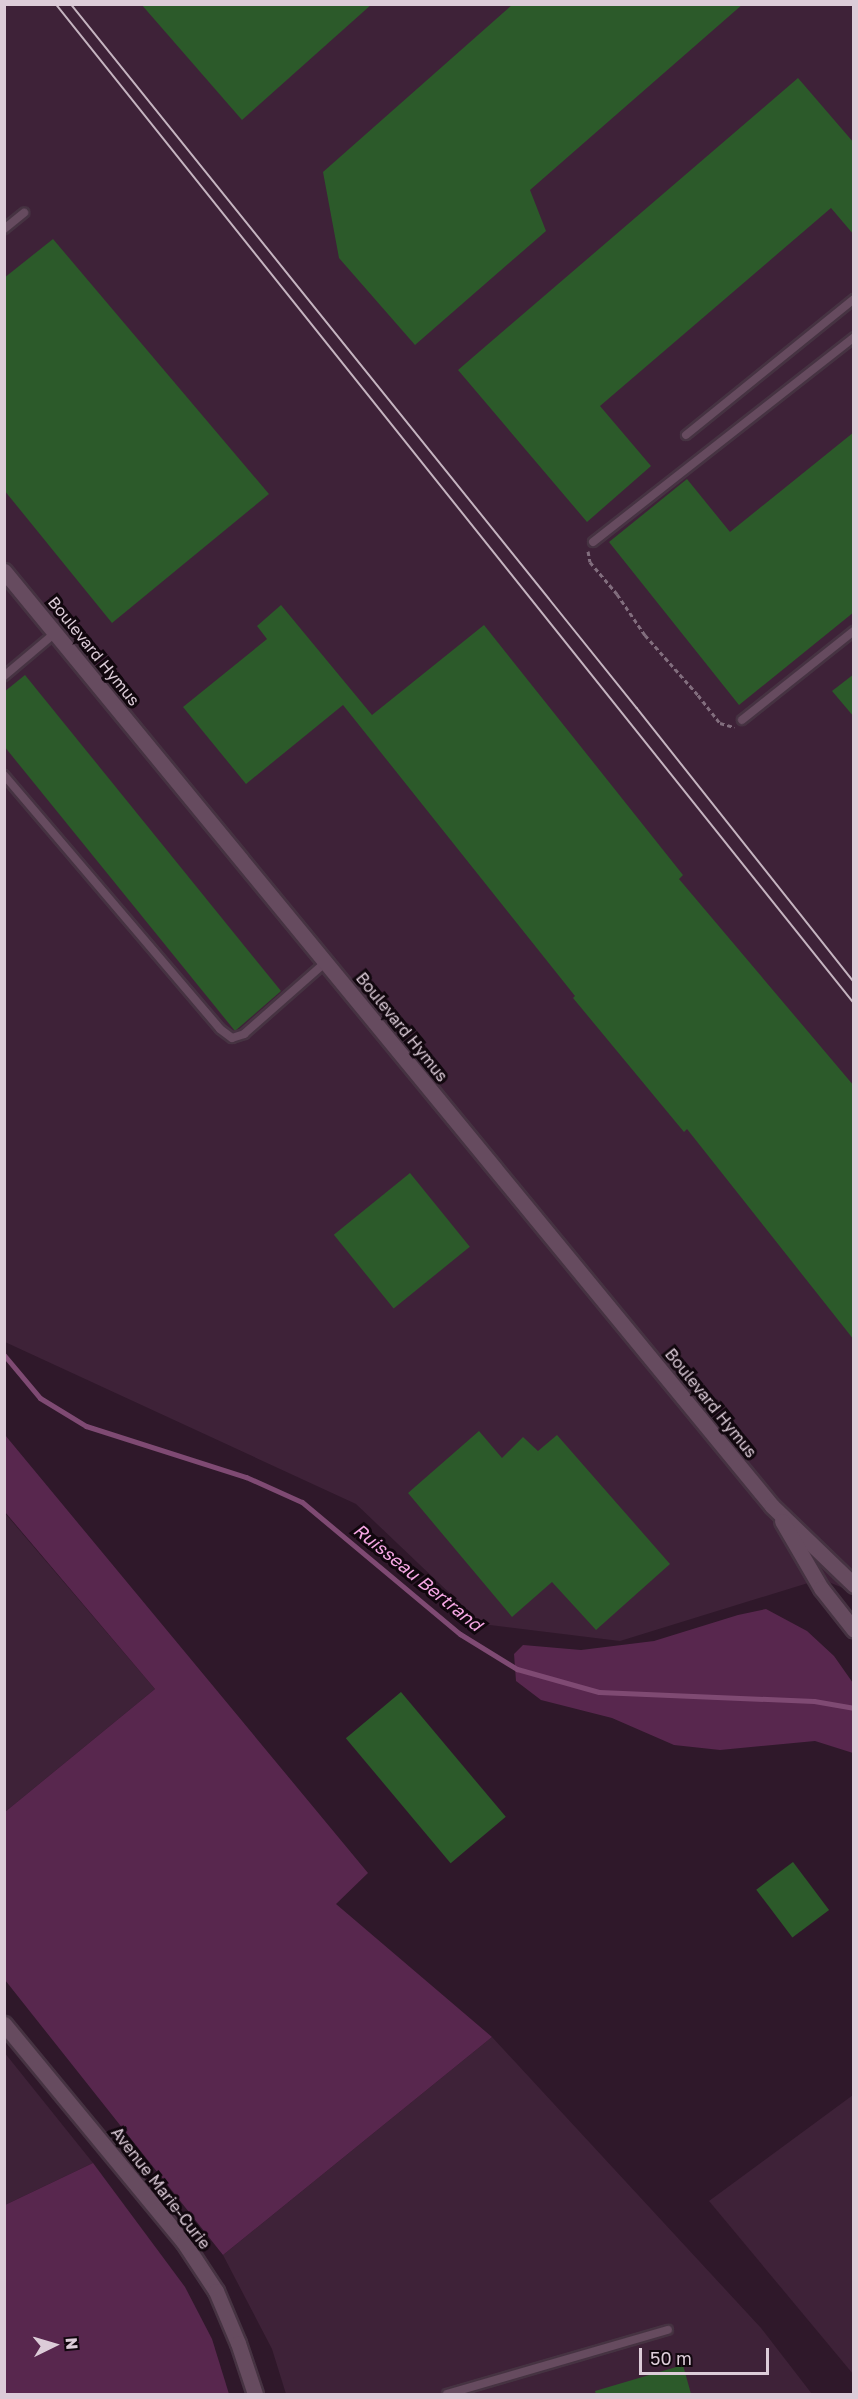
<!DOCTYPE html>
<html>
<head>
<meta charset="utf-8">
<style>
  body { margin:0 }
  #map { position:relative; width:858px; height:2399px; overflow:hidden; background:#2f182a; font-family:"Golos Text",sans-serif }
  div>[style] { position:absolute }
  .built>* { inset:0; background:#3e2238 }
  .green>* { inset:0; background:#58274e }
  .stream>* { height:5px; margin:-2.5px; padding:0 2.5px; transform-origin:2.5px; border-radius:2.5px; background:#7f4a73 }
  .building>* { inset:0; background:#2c5a2a; transform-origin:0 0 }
  .path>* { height:3px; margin-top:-1.5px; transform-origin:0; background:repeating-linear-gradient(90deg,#826e7e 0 4.5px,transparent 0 7.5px) }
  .roads { filter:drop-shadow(2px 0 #463342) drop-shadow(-2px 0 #463342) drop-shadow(0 2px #463342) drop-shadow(0 -2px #463342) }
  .service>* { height:8px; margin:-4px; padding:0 4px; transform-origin:4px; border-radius:4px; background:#664b5f }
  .minor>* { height:15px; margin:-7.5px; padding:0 7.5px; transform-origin:7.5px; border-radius:7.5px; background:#664b5f }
  .tertiary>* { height:15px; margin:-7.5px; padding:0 7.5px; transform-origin:7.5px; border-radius:7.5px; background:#664b5f }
  .tram>* { height:1.5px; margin:-0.75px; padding:0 0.75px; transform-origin:0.75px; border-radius:0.75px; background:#c5b4c0 }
  span { translate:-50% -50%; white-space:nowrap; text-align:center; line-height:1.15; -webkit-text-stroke:6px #11070e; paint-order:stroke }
  .street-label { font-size:16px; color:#dcccd8 }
  .water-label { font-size:18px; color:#f6a7e4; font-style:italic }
  .frame { position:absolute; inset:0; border:6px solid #dcccd8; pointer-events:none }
  .north { position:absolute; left:24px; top:2315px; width:60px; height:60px; -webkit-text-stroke:4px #11070e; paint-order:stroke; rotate:85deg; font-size:16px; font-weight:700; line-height:24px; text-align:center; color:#dcccd8 }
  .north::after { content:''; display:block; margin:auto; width:21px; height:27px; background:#dcccd8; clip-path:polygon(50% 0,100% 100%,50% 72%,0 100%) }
  .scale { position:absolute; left:639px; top:2348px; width:130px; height:27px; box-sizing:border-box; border:3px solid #dcccd8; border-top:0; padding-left:8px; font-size:18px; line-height:21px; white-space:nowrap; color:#dcccd8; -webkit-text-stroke:4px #11070e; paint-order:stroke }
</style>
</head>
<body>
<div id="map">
  <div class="built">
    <div style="clip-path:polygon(4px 5px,853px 5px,853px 1592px,821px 1579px,620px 1641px,482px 1624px,356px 1504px,5px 1342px)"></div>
    <div style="clip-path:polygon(4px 1512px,155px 1689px,5px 1812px,4px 1812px)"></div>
    <div style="clip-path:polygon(492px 2037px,761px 2328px,812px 2394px,286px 2394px,272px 2349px,223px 2255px)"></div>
    <div style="clip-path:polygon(4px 2052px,93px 2163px,5px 2205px,4px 2205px)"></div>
    <div style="clip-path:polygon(853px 2095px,853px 2374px,709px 2201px)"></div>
  </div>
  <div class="green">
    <div style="clip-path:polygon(5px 1435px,368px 1873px,336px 1904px,492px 2037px,223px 2255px,5px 1980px,5px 1812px,155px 1689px,5px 1512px)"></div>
    <div style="clip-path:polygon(766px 1609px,807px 1631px,834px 1656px,853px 1683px,853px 1753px,815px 1741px,720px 1750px,674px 1745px,612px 1718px,541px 1700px,516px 1681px,514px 1654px,523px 1645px,581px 1650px,654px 1641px,738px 1615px)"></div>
    <div style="clip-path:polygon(93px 2163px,185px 2287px,212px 2339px,229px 2394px,5px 2394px,5px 2205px)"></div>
  </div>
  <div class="stream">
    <div style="left:4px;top:1355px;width:56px;rotate:50.1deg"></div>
    <div style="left:40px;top:1398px;width:54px;rotate:31.3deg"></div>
    <div style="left:86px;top:1426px;width:168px;rotate:17.7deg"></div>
    <div style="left:246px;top:1477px;width:61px;rotate:24.1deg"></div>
    <div style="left:302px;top:1502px;width:206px;rotate:39.9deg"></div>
    <div style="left:460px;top:1634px;width:67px;rotate:31.6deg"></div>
    <div style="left:517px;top:1669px;width:85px;rotate:15.7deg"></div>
    <div style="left:599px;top:1692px;width:215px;rotate:2.4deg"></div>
    <div style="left:814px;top:1701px;width:41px;rotate:9.9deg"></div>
  </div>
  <div class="building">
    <div style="clip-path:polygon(141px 4px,372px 4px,242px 120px)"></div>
    <div style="clip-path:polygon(513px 4px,743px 4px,530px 190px,546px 231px,415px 345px,339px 258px,323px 172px)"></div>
    <div style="clip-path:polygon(798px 78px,854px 143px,854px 235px,831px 208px,600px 406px,651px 466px,587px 522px,458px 370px)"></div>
    <div style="clip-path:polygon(53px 239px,269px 494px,112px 623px,4px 490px,4px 278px)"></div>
    <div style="clip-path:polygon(854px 432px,854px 612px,739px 705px,609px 542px,687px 479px,730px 532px)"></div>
    <div style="clip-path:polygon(281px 605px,372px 715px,484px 625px,683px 875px,679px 879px,854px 1086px,854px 1340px,687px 1129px,684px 1132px,573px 998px,575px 996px,343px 705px,246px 784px,183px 707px,267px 639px,257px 626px)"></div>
    <div style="clip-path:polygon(854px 674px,854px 717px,832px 691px)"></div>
    <div style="clip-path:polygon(25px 675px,281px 991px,235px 1031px,4px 746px,4px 692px)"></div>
    <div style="left:410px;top:1173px;width:95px;height:98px;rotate:51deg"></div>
    <div style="clip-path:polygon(479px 1431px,502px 1458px,523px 1437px,538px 1451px,557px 1435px,670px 1564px,596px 1630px,552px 1582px,512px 1617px,408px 1493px)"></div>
    <div style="left:401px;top:1692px;width:163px;height:72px;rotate:50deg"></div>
    <div style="left:793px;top:1862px;width:60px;height:46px;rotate:53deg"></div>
    <div style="clip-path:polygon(683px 2365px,691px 2394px,596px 2394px,595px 2391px)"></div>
  </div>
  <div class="path">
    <div style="left:588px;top:551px;width:11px;rotate:80deg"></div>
    <div style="left:590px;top:562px;width:42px;rotate:49.8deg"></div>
    <div style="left:617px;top:594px;width:50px;rotate:55.7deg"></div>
    <div style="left:645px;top:635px;width:80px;rotate:48.5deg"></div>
    <div style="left:698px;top:695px;width:36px;rotate:52deg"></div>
    <div style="left:720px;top:723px;width:15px;rotate:16deg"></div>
  </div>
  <div class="roads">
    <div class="service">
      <div style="left:4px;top:229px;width:26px;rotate:-39deg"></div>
      <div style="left:686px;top:435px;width:216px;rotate:-39deg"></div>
      <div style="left:593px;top:542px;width:332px;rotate:-38.1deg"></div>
      <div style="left:4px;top:676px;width:67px;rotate:-40.1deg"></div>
      <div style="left:742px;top:720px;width:143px;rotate:-38.5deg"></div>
      <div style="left:4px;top:775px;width:333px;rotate:49.6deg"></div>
      <div style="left:220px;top:1029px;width:15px;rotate:37deg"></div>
      <div style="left:232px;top:1038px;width:13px;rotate:-18deg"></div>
      <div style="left:244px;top:1034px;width:109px;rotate:-41.3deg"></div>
      <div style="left:447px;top:2394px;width:230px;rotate:-16.2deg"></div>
    </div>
    <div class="minor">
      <div style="left:4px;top:2024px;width:281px;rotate:50.5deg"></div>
      <div style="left:183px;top:2241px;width:60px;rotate:56.6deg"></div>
      <div style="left:216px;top:2291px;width:56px;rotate:67.1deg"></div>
      <div style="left:238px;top:2343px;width:54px;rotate:71.6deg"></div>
    </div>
    <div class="tertiary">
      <div style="left:4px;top:571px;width:1210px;rotate:50.6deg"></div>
      <div style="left:772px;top:1506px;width:114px;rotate:43.9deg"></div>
      <div style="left:782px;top:1521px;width:78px;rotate:59.8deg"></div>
      <div style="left:821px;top:1588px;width:53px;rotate:51.8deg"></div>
    </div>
  </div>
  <div class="tram">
    <div style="left:56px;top:4px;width:1279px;rotate:51.38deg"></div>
    <div style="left:71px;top:4px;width:903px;rotate:51.2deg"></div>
    <div style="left:637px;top:708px;width:350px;rotate:51.6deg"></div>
  </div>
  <div class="street-label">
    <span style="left:94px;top:651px;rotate:51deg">Boulevard Hymus</span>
    <span style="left:402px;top:1027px;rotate:51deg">Boulevard Hymus</span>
    <span style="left:711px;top:1403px;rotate:51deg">Boulevard Hymus</span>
    <span style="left:161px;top:2188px;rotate:52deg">Avenue Marie-Curie</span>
  </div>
  <div class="water-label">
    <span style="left:418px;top:1577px;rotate:39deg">Ruisseau Bertrand</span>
  </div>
  <div class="frame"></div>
  <div class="north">N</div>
  <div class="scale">50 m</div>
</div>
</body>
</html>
